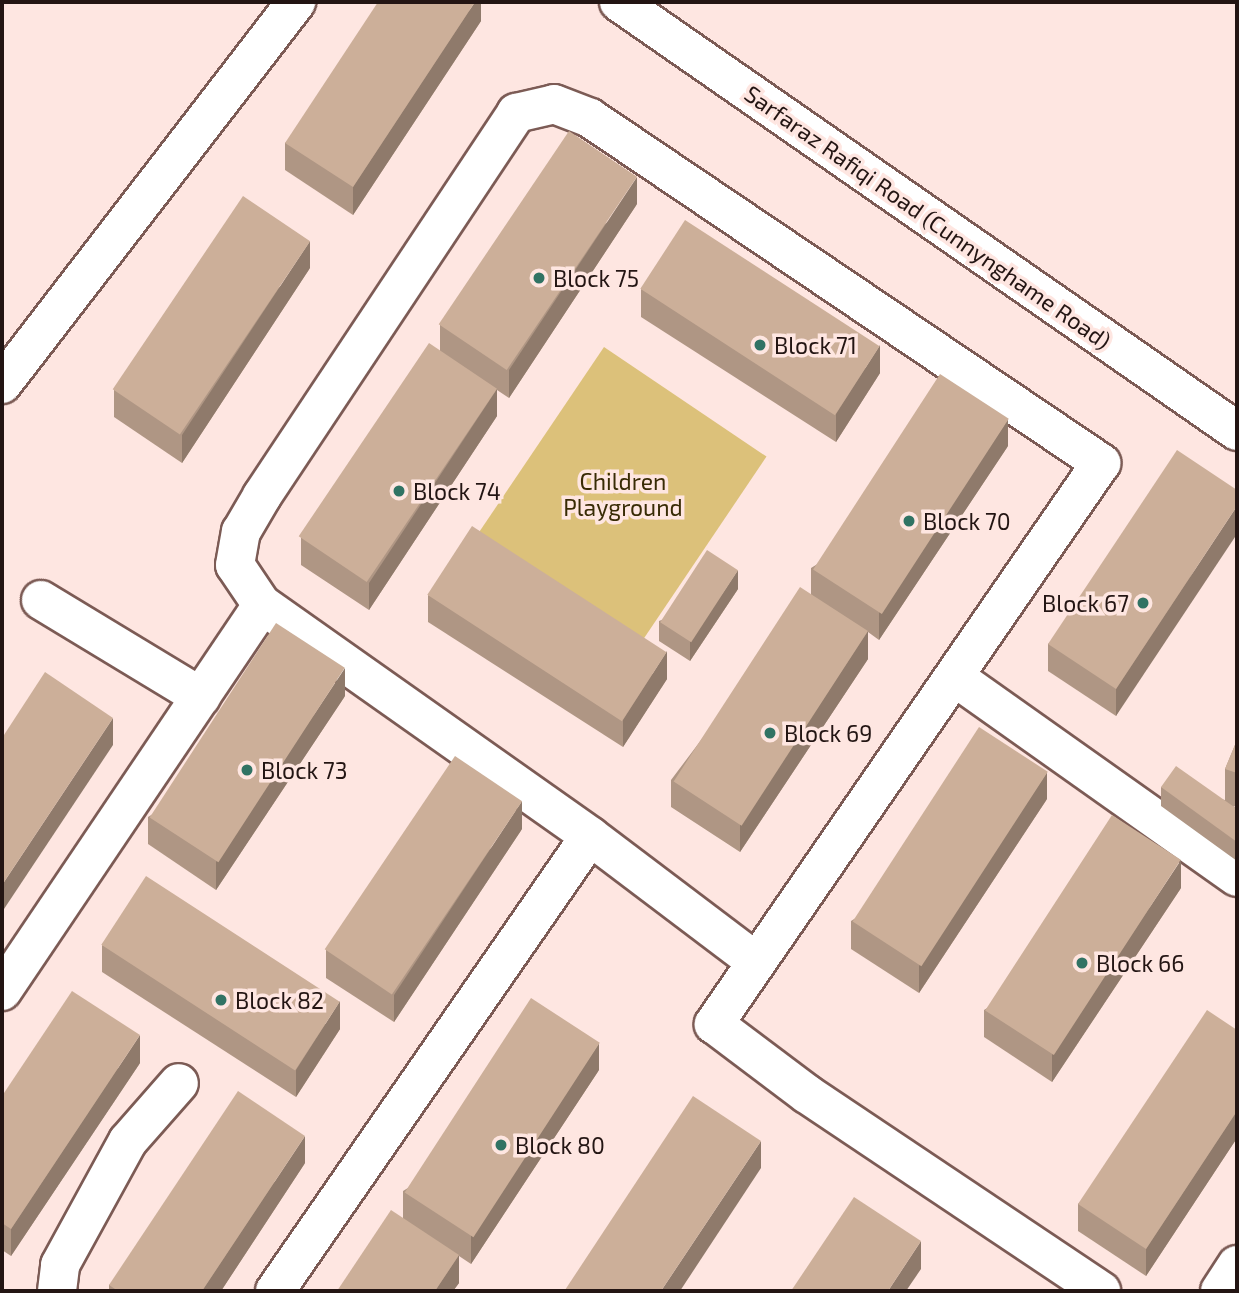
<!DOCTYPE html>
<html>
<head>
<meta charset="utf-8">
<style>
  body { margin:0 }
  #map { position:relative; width:1239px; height:1293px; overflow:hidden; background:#fee6e1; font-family:"Exo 2",sans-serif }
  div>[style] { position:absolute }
  .green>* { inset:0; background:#dcc17a; transform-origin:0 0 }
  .roads { filter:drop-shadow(2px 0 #7c5b55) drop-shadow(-2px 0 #7c5b55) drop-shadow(0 2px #7c5b55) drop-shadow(0 -2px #7c5b55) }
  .street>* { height:38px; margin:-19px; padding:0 19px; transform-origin:19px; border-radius:19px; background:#fff }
  .secondary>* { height:38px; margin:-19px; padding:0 19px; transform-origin:19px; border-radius:19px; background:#fff }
  .wall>* { inset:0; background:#af9684 }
  .shaded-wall>* { inset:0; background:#8f7a6b }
  .building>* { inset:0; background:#ccaf99; transform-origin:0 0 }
  .dots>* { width:19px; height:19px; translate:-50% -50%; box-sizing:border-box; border:4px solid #fee6e1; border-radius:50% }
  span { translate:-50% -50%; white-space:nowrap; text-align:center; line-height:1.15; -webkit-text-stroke:7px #fee6e1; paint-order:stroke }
  .street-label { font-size:23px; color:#231513 }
  .poi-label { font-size:23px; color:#231513 }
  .left { translate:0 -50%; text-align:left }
  .right { translate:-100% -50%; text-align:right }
  .park-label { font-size:23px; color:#382b05 }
  .frame { position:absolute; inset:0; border:4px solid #231513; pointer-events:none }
</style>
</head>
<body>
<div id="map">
  <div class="green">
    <div style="left:604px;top:347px;width:196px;height:226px;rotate:34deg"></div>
  </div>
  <div class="roads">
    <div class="street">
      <div style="left:2px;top:384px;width:482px;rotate:-52.4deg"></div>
      <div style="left:41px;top:600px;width:187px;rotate:31.2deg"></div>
      <div style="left:956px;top:678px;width:344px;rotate:35.3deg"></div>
      <div style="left:755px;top:961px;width:207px;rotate:-142.9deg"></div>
      <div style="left:590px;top:836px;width:401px;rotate:-144.8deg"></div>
      <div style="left:262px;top:605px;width:48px;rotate:-124deg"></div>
      <div style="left:235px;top:565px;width:34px;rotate:-80deg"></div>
      <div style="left:241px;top:532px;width:42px;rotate:-59.7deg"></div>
      <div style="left:262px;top:496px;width:460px;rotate:-56.4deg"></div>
      <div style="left:516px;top:113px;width:39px;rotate:-13deg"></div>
      <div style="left:554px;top:104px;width:39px;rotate:21deg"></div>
      <div style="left:590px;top:118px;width:617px;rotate:34.03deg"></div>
      <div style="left:1101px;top:463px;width:682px;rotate:124.6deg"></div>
      <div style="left:714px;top:1024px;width:116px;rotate:37deg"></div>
      <div style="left:807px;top:1094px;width:354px;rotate:33.8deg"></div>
      <div style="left:2px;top:991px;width:465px;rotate:-56deg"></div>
      <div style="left:57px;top:1291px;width:26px;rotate:-83deg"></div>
      <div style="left:60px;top:1265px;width:141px;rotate:-61.3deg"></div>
      <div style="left:128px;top:1141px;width:77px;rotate:-48.7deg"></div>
      <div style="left:275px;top:1291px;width:553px;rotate:-55.3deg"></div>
      <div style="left:1220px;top:1291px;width:31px;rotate:-57deg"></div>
    </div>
    <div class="secondary">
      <div style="left:619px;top:2px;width:752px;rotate:34.77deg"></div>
    </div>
  </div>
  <div class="wall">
    <div style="clip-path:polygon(481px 2px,481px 21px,353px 215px,285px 170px,285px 143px)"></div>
    <div style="clip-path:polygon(637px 204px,509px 398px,497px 390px,497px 416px,369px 610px,301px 565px,301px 538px,440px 351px,440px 325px)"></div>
    <div style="clip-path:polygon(310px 268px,182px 463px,114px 417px,114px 390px)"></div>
    <div style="clip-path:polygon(641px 289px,880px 373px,836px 442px,641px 317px)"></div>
    <div style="clip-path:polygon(1008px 446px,879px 640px,868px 632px,868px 659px,740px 852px,671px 807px,671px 780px,811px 594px,811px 568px)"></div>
    <div style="clip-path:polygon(1237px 490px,1116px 716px,1048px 671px,1048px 644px)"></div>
    <div style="clip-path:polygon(738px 589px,690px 661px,659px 641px,659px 621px)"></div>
    <div style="clip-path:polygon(428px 595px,667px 679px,623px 747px,428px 622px)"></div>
    <div style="clip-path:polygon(345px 696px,216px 890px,148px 844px,148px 817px)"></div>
    <div style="clip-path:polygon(1237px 740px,1237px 807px,1233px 806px,1237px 809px,1237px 861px,1161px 806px,1161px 787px,1225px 800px,1225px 769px)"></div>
    <div style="clip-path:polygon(1047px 799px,919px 993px,851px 949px,851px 921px)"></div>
    <div style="clip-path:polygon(522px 829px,394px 1022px,326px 978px,326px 950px)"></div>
    <div style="clip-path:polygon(1181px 888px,1052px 1082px,984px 1037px,984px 1010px)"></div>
    <div style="clip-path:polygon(102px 945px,340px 1029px,296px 1097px,102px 972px)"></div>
    <div style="clip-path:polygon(1237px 1030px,1237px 1138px,1146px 1276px,1078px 1231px,1078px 1204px)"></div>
    <div style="clip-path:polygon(140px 1063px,11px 1256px,2px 1250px,2px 1096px)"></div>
    <div style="clip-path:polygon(599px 1070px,471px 1264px,459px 1256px,459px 1283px,453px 1291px,337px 1291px,403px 1218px,403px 1191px)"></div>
    <div style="clip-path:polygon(305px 1163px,221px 1291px,109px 1291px,109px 1285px)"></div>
  </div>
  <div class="shaded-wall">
    <div style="clip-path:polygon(475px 2px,481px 2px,481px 21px,353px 215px,353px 187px)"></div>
    <div style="clip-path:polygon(637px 177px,637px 204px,509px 398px,509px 370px)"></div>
    <div style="clip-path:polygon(310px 241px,310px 268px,182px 463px,182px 435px)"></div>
    <div style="clip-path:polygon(880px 345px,880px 373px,836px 442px,836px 414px)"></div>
    <div style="clip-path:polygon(497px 389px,497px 416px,369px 610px,369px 583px)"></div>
    <div style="clip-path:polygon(1008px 419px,1008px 446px,879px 640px,879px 613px)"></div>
    <div style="clip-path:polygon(1237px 506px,1237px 534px,1116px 716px,1116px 689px)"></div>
    <div style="clip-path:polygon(738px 570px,738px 589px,690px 661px,690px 642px)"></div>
    <div style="clip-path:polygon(868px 631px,868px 659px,740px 852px,740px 825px)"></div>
    <div style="clip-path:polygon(667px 651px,667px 679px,623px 747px,623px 720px)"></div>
    <div style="clip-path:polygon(345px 668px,345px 696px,216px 890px,216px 862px)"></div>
    <div style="clip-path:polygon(113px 718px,113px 745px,2px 912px,2px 885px)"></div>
    <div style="clip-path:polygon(1047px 772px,1047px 799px,919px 993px,919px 966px)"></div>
    <div style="clip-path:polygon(522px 801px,522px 829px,394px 1022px,394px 995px)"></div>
    <div style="clip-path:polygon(1181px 860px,1181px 888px,1052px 1082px,1052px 1055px)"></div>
    <div style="clip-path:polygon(340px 1001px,340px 1029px,296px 1097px,296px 1070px)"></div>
    <div style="clip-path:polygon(140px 1035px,140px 1063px,11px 1256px,11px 1229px)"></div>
    <div style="clip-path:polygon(599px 1043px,599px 1070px,471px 1264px,471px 1236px)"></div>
    <div style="clip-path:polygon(1237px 1111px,1237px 1138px,1146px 1276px,1146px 1249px)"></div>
    <div style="clip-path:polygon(305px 1136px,305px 1163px,221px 1291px,202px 1291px)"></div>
    <div style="clip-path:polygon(761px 1141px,761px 1168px,680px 1291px,661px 1291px)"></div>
    <div style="clip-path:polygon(921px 1241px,921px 1269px,906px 1291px,888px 1291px)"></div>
    <div style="clip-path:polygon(459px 1255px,459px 1283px,453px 1291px,435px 1291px)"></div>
  </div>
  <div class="building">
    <div style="clip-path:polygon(378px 2px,475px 2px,353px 187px,285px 143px)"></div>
    <div style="left:569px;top:131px;width:82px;height:233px;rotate:34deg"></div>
    <div style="left:243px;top:196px;width:81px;height:233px;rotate:34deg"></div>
    <div style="left:685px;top:220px;width:232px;height:82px;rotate:33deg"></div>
    <div style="left:429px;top:343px;width:82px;height:233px;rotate:34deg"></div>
    <div style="left:940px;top:374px;width:82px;height:233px;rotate:33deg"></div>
    <div style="clip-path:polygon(1177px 450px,1237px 490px,1237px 506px,1116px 689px,1048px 644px)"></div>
    <div style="left:472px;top:526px;width:232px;height:82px;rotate:33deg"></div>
    <div style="left:707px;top:550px;width:37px;height:86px;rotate:33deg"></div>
    <div style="left:800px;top:587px;width:81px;height:232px;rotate:33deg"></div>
    <div style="left:276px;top:623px;width:82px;height:232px;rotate:33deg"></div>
    <div style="clip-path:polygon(45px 672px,113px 718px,2px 885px,2px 738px)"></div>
    <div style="left:979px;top:727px;width:82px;height:232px;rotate:33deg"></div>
    <div style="clip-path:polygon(1237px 740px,1237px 773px,1225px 769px)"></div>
    <div style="left:455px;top:756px;width:81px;height:233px;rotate:34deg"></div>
    <div style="clip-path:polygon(1176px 766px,1237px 809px,1237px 842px,1161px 787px)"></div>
    <div style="left:1112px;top:815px;width:82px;height:233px;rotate:33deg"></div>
    <div style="left:146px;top:876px;width:231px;height:82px;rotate:33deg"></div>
    <div style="clip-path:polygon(72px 991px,140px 1035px,11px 1229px,2px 1223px,2px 1096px)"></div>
    <div style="left:531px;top:998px;width:82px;height:232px;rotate:33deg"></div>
    <div style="clip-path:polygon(1207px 1010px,1237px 1030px,1237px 1111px,1146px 1249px,1078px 1204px)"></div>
    <div style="clip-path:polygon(238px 1091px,305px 1136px,202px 1291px,118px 1291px,109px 1285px)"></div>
    <div style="clip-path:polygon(693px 1096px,761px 1141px,661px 1291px,566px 1291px,565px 1290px)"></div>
    <div style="clip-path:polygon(854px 1197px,921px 1241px,888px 1291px,791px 1291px)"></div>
    <div style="clip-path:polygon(391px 1210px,459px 1255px,435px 1291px,337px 1291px)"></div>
  </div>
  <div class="dots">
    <div style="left:539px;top:278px;background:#317364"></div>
    <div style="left:760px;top:345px;background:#317364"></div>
    <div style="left:399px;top:491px;background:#317364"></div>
    <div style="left:909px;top:521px;background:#317364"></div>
    <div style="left:1143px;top:603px;background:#317364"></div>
    <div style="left:770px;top:733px;background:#317364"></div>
    <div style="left:247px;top:770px;background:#317364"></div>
    <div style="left:1082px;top:963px;background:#317364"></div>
    <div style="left:221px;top:1000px;background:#317364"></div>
    <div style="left:501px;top:1145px;background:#317364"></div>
  </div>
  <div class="street-label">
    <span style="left:928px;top:217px;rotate:35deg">Sarfaraz Rafiqi Road (Cunnynghame Road)</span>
  </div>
  <div class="poi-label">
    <span class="left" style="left:553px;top:278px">Block 75</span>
    <span class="left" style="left:774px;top:345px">Block 71</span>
    <span class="left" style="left:413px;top:491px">Block 74</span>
    <span class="left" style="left:923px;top:521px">Block 70</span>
    <span class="right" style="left:1129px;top:603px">Block 67</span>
    <span class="left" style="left:784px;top:733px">Block 69</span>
    <span class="left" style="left:261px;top:770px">Block 73</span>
    <span class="left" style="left:1096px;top:963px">Block 66</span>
    <span class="left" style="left:235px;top:1000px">Block 82</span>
    <span class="left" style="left:515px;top:1145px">Block 80</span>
  </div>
  <div class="park-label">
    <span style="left:623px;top:494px">Children<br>Playground</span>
  </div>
  <div class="frame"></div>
</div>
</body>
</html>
